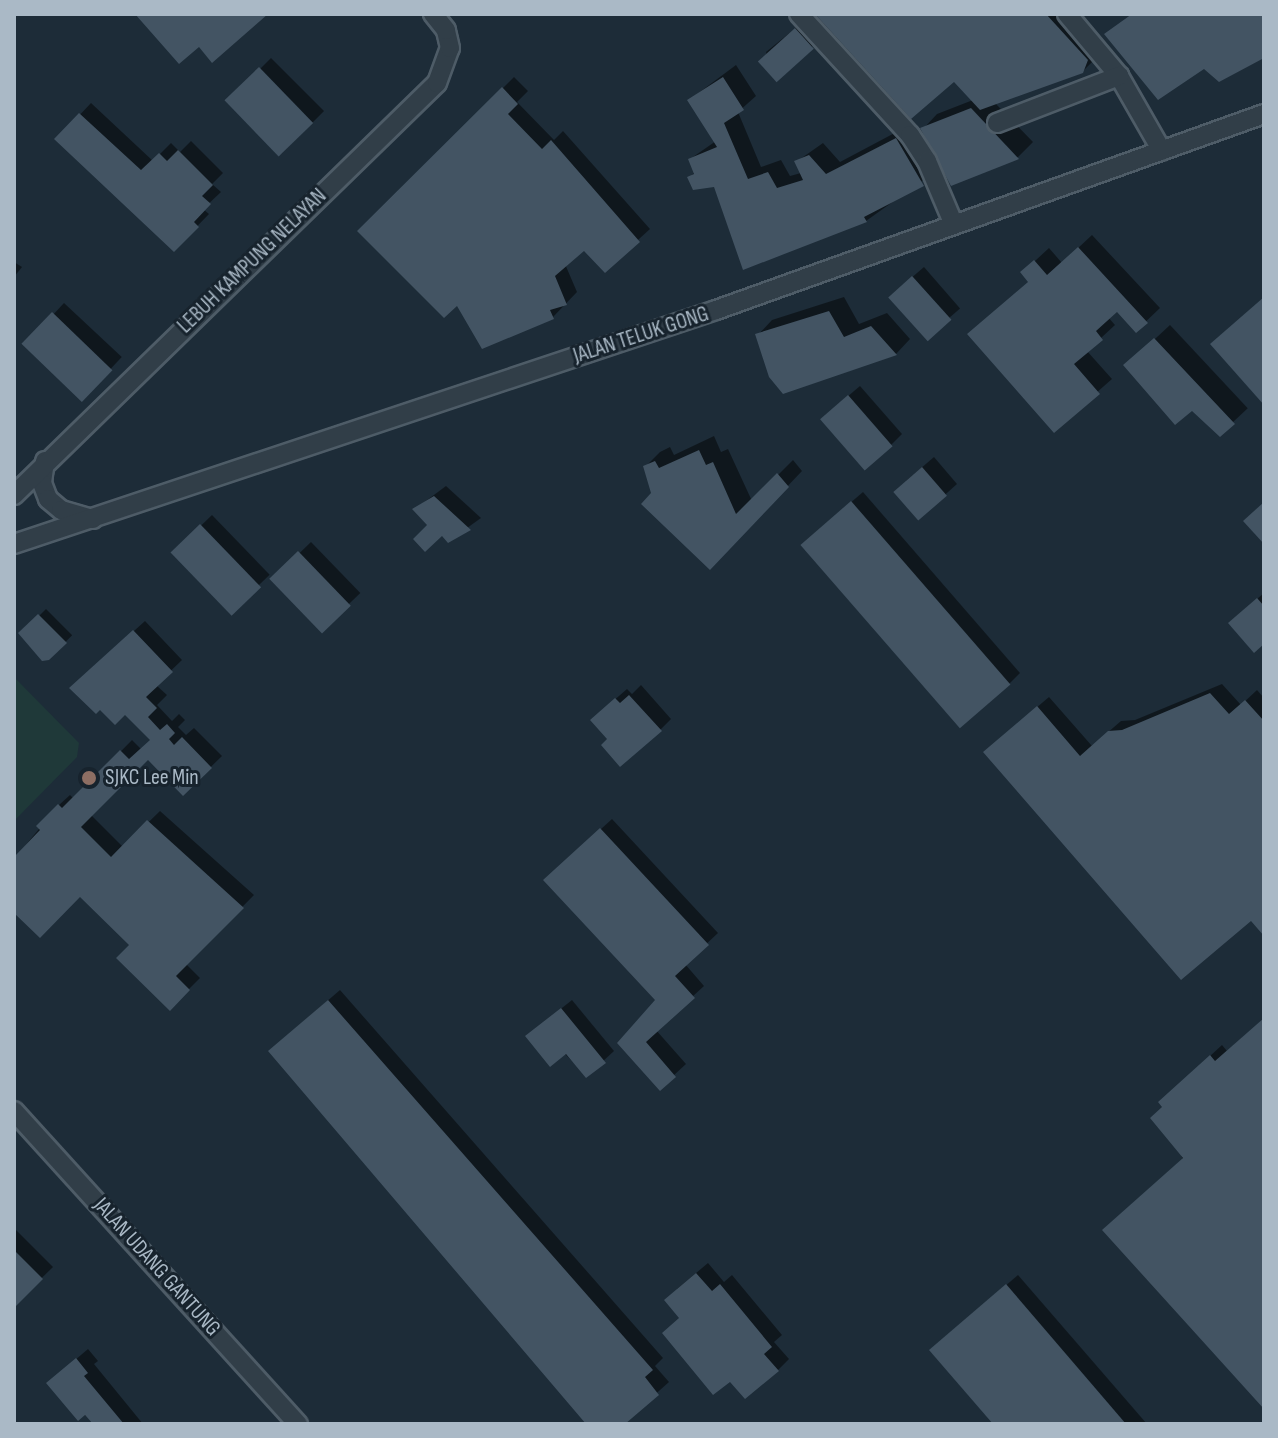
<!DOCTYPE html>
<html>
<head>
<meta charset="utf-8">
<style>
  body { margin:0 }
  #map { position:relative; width:1278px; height:1438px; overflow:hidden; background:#1d2c38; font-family:"Sofia Sans Condensed",sans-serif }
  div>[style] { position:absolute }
  .green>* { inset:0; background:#1f3939 }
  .shadow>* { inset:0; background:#0007; transform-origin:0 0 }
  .building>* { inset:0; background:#435463; transform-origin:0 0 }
  .roads { filter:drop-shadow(2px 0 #4e5c67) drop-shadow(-2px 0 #4e5c67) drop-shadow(0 2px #4e5c67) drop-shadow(0 -2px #4e5c67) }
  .minor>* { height:18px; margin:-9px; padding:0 9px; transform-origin:9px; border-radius:9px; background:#313e48 }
  .dots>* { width:22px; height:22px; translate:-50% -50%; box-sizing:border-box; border:4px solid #17232d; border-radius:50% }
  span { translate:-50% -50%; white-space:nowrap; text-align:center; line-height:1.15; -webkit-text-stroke:6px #17232d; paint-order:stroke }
  .street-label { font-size:22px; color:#aab9c6 }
  .poi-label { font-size:22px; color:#aab9c6 }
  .left { translate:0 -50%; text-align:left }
  .frame { position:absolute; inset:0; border:16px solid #aab9c6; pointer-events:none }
</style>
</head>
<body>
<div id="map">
  <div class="green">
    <div style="clip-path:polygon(14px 677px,79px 743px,77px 757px,14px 821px)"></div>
  </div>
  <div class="shadow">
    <div style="clip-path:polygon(818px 14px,1072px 14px,1096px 58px,1082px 72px,995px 103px,1033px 142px,1018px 157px,952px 184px,923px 129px,937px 114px,973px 100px,954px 79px)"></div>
    <div style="clip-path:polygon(803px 22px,820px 40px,774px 78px,766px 52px)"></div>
    <div style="left:271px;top:58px;width:75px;height:61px;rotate:45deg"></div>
    <div style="clip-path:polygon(736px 65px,756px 96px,738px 112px,761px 167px,781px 160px,790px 176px,801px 173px,796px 162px,823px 143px,840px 162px,904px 128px,936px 171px,866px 221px,690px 177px,695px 172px,690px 159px,716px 141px,689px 100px)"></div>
    <div style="clip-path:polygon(514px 77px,528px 91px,517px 102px,554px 140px,563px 131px,650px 229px,605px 270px,584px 248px,565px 264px,577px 292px,553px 317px,458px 303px,360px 231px)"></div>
    <div style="clip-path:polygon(91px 103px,153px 161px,171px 143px,180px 152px,191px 141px,223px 173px,212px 184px,221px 192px,203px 209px,209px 214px,174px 250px,57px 139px)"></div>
    <div style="clip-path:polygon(1092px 235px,1160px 308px,1137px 330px,1117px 309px,1108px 317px,1115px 325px,1087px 351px,1112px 379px,1054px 430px,1030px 281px,1023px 272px,1049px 248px,1062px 263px)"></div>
    <div style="clip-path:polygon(14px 262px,22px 267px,14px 277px)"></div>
    <div style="left:924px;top:267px;width:55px;height:15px;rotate:49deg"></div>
    <div style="clip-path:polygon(844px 297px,859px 324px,887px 313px,910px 339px,896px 354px,758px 335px,772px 320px)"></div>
    <div style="left:64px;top:303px;width:79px;height:57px;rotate:43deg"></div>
    <div style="left:1170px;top:325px;width:114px;height:39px;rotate:47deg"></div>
    <div style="clip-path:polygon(860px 386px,902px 434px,891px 445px,834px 408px)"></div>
    <div style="clip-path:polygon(714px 436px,721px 452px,728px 449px,752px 501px,793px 460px,802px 471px,724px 553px,653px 494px,645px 467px,660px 452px,670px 447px,674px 455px)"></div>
    <div style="clip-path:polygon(934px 457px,957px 484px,919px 518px,906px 481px)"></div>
    <div style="clip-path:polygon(446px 486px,481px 518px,449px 541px,415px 509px)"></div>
    <div style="clip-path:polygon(863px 492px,1020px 673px,1009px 684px,814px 534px)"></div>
    <div style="left:212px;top:515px;width:83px;height:54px;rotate:46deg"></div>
    <div style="left:311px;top:542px;width:71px;height:54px;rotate:46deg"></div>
    <div style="clip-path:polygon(1264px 593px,1264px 642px,1242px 612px)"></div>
    <div style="left:46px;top:609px;width:37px;height:35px;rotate:45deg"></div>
    <div style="clip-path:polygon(145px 621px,182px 660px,156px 685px,167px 695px,157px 705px,172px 721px,179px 714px,185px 720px,178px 727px,186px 735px,194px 728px,222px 756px,184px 793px,148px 757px,91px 815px,123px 847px,160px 811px,254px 895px,186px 964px,200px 978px,170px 1008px,132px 945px,80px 895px,14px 909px,14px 859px,59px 805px,70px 795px,74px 799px,132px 740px,142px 750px,153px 739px,83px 677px)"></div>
    <div style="clip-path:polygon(1222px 684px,1241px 705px,1257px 690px,1264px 698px,1264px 933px,1251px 918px,997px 741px,1049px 697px,1092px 746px,1121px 721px,1135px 720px)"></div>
    <div style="clip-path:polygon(641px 685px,671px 719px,660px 730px,610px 739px,604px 709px,627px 689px,632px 694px)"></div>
    <div style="clip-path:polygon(612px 819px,718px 933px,685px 964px,704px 986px,656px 1030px,686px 1064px,660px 1088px,620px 1043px,657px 1000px,557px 869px)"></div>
    <div style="clip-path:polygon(340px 990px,663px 1358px,655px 1366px,669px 1382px,622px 1424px,595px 1424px,282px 1040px)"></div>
    <div style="clip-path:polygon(572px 1000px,614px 1051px,587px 1076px,538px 1027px)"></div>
    <div style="clip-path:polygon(1264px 1019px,1264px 1406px,1165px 1106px,1172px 1091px,1222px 1045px,1227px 1051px)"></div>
    <div style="clip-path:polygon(14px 1228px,53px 1267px,14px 1305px)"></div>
    <div style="clip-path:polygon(708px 1263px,724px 1282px,732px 1275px,782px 1335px,774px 1342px,789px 1359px,778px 1370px,681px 1317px,677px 1289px)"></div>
    <div style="clip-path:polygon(1018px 1275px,1147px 1424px,995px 1424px,943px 1339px)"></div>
    <div style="clip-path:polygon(88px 1349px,98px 1361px,94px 1364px,143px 1424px,95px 1424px,48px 1383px)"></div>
  </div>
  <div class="building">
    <div style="clip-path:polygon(135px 14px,268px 14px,212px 63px,199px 47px,179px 64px)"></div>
    <div style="clip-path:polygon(815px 14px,1046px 14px,1088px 60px,1083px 73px,980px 110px,954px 82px,911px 119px)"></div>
    <div style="clip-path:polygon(1132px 14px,1264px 14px,1264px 58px,1219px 82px,1204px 69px,1158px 100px,1104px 34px)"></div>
    <div style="left:795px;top:28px;width:28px;height:50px;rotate:48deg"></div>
    <div style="left:259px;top:67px;width:78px;height:48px;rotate:46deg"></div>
    <div style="clip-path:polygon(723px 77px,744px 110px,724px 123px,748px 179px,768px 172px,777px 188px,803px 180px,794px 161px,809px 155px,826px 174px,896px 138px,924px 186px,864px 217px,867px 222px,743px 270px,714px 187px,693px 190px,687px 177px,694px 174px,688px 159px,717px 147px,687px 100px)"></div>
    <div style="clip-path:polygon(502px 87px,518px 104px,508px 114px,542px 149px,551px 140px,640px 242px,605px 273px,584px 251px,555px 276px,567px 305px,550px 310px,554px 319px,482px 349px,457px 306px,444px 318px,357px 231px)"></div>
    <div style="clip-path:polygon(971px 108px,1019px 159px,951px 186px,920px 128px)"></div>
    <div style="clip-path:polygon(79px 113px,141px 170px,159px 153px,167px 161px,178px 150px,213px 185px,202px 196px,211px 204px,194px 222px,199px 227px,174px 252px,54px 139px)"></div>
    <div style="clip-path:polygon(1078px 247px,1148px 323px,1136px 333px,1117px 312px,1096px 331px,1103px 340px,1074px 364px,1100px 394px,1054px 433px,967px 334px,1028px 282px,1020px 272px,1034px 260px,1047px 275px)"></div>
    <div style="left:912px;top:276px;width:59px;height:32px;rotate:48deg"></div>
    <div style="clip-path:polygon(1264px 297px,1264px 405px,1210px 344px)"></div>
    <div style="clip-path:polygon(829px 311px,844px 337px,871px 326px,897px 355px,783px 394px,769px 377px,755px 334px)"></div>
    <div style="left:52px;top:312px;width:84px;height:44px;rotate:44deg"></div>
    <div style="clip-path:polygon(1154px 338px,1235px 424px,1220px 437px,1192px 411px,1175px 425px,1123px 365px)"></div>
    <div style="left:848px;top:395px;width:68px;height:37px;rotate:49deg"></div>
    <div style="clip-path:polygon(699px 450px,706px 465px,713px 462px,736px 514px,777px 473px,789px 487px,710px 570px,641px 504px,651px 493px,643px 466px,655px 461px,659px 468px)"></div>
    <div style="left:922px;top:467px;width:38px;height:38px;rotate:49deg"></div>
    <div style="clip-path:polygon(434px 496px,471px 530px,448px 543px,442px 536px,425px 552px,413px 539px,427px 525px,412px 509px)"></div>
    <div style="left:851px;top:501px;width:243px;height:67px;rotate:49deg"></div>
    <div style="clip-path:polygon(1264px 502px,1264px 544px,1243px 521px)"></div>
    <div style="left:200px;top:524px;width:88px;height:41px;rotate:46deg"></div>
    <div style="left:298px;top:551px;width:76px;height:40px;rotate:46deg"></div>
    <div style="clip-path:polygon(1257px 598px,1264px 606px,1264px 644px,1254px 653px,1228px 623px)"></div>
    <div style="clip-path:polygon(38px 614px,67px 643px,49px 660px,42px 661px,18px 633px)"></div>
    <div style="clip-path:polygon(133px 630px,173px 672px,146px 697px,157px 708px,148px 717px,160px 730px,167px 724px,175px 733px,169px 739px,174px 745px,182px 737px,212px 768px,183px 796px,148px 760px,81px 827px,111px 857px,147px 820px,244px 908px,176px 976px,190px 990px,170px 1011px,116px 958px,129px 945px,80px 897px,40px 938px,14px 913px,14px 857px,40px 830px,36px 826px,58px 804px,62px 808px,120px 750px,129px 759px,150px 740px,125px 715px,115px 725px,100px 710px,96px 714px,69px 688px)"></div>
    <div style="clip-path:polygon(1210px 693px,1229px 714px,1245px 700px,1264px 721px,1264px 936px,1251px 921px,1181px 980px,983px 752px,1037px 706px,1080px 756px,1108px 731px,1122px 730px)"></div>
    <div style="clip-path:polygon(629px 695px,662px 731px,620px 767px,601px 745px,607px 739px,590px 720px,615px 698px,620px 703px)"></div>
    <div style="clip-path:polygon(600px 828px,709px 945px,675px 976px,695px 998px,646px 1042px,676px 1077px,660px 1091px,617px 1043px,655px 1000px,543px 880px)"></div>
    <div style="clip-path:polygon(328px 1000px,653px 1370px,645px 1377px,659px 1395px,625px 1424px,586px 1424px,268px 1051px)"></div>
    <div style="clip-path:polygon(561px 1008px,606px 1063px,586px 1078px,566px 1054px,550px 1067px,525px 1036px)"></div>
    <div style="clip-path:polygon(1264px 1018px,1264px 1409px,1102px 1230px,1183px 1158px,1150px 1118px,1162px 1107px,1158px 1102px,1210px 1055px,1215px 1061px)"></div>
    <div style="clip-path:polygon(14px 1250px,43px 1279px,14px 1308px)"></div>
    <div style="clip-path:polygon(696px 1273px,712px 1291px,720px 1284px,772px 1347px,764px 1354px,779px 1371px,745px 1399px,730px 1382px,713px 1395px,662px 1333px,679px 1318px,664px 1300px)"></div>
    <div style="clip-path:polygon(1006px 1284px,1126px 1424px,993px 1424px,929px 1350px)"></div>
    <div style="clip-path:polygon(76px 1358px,88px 1373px,84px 1376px,124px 1424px,93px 1424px,85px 1415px,78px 1421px,46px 1383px)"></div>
  </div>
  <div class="roads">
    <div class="minor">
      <div style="left:799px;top:14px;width:164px;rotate:47.5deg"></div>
      <div style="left:910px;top:135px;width:31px;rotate:57deg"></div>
      <div style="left:927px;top:161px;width:69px;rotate:67.1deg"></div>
      <div style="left:1067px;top:14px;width:81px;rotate:50deg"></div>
      <div style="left:1119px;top:76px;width:86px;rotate:60.2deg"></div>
      <div style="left:997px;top:123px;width:131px;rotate:-21.1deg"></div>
      <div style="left:45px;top:461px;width:22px;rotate:98deg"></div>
      <div style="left:42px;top:483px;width:17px;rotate:69deg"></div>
      <div style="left:48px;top:499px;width:17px;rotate:40deg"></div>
      <div style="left:61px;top:510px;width:33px;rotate:16deg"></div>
      <div style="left:14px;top:495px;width:590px;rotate:-44.25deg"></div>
      <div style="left:437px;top:83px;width:37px;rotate:-70deg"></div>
      <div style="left:450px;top:48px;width:18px;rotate:-103deg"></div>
      <div style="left:446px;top:30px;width:21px;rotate:-129deg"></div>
      <div style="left:14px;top:544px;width:740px;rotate:-18.43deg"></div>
      <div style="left:716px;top:310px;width:582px;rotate:-19.68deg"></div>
      <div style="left:14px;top:1111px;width:423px;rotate:47.8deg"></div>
    </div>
  </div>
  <div class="dots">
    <div style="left:89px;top:778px;background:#8d6e63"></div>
  </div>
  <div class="street-label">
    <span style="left:252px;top:261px;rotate:-44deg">LEBUH KAMPUNG NELAYAN</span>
    <span style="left:641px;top:335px;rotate:-18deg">JALAN TELUK GONG</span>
    <span style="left:157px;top:1267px;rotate:48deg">JALAN UDANG GANTUNG</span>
  </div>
  <div class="poi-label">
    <span class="left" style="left:105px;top:778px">SJKC Lee Min</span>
  </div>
  <div class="frame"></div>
</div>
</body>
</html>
